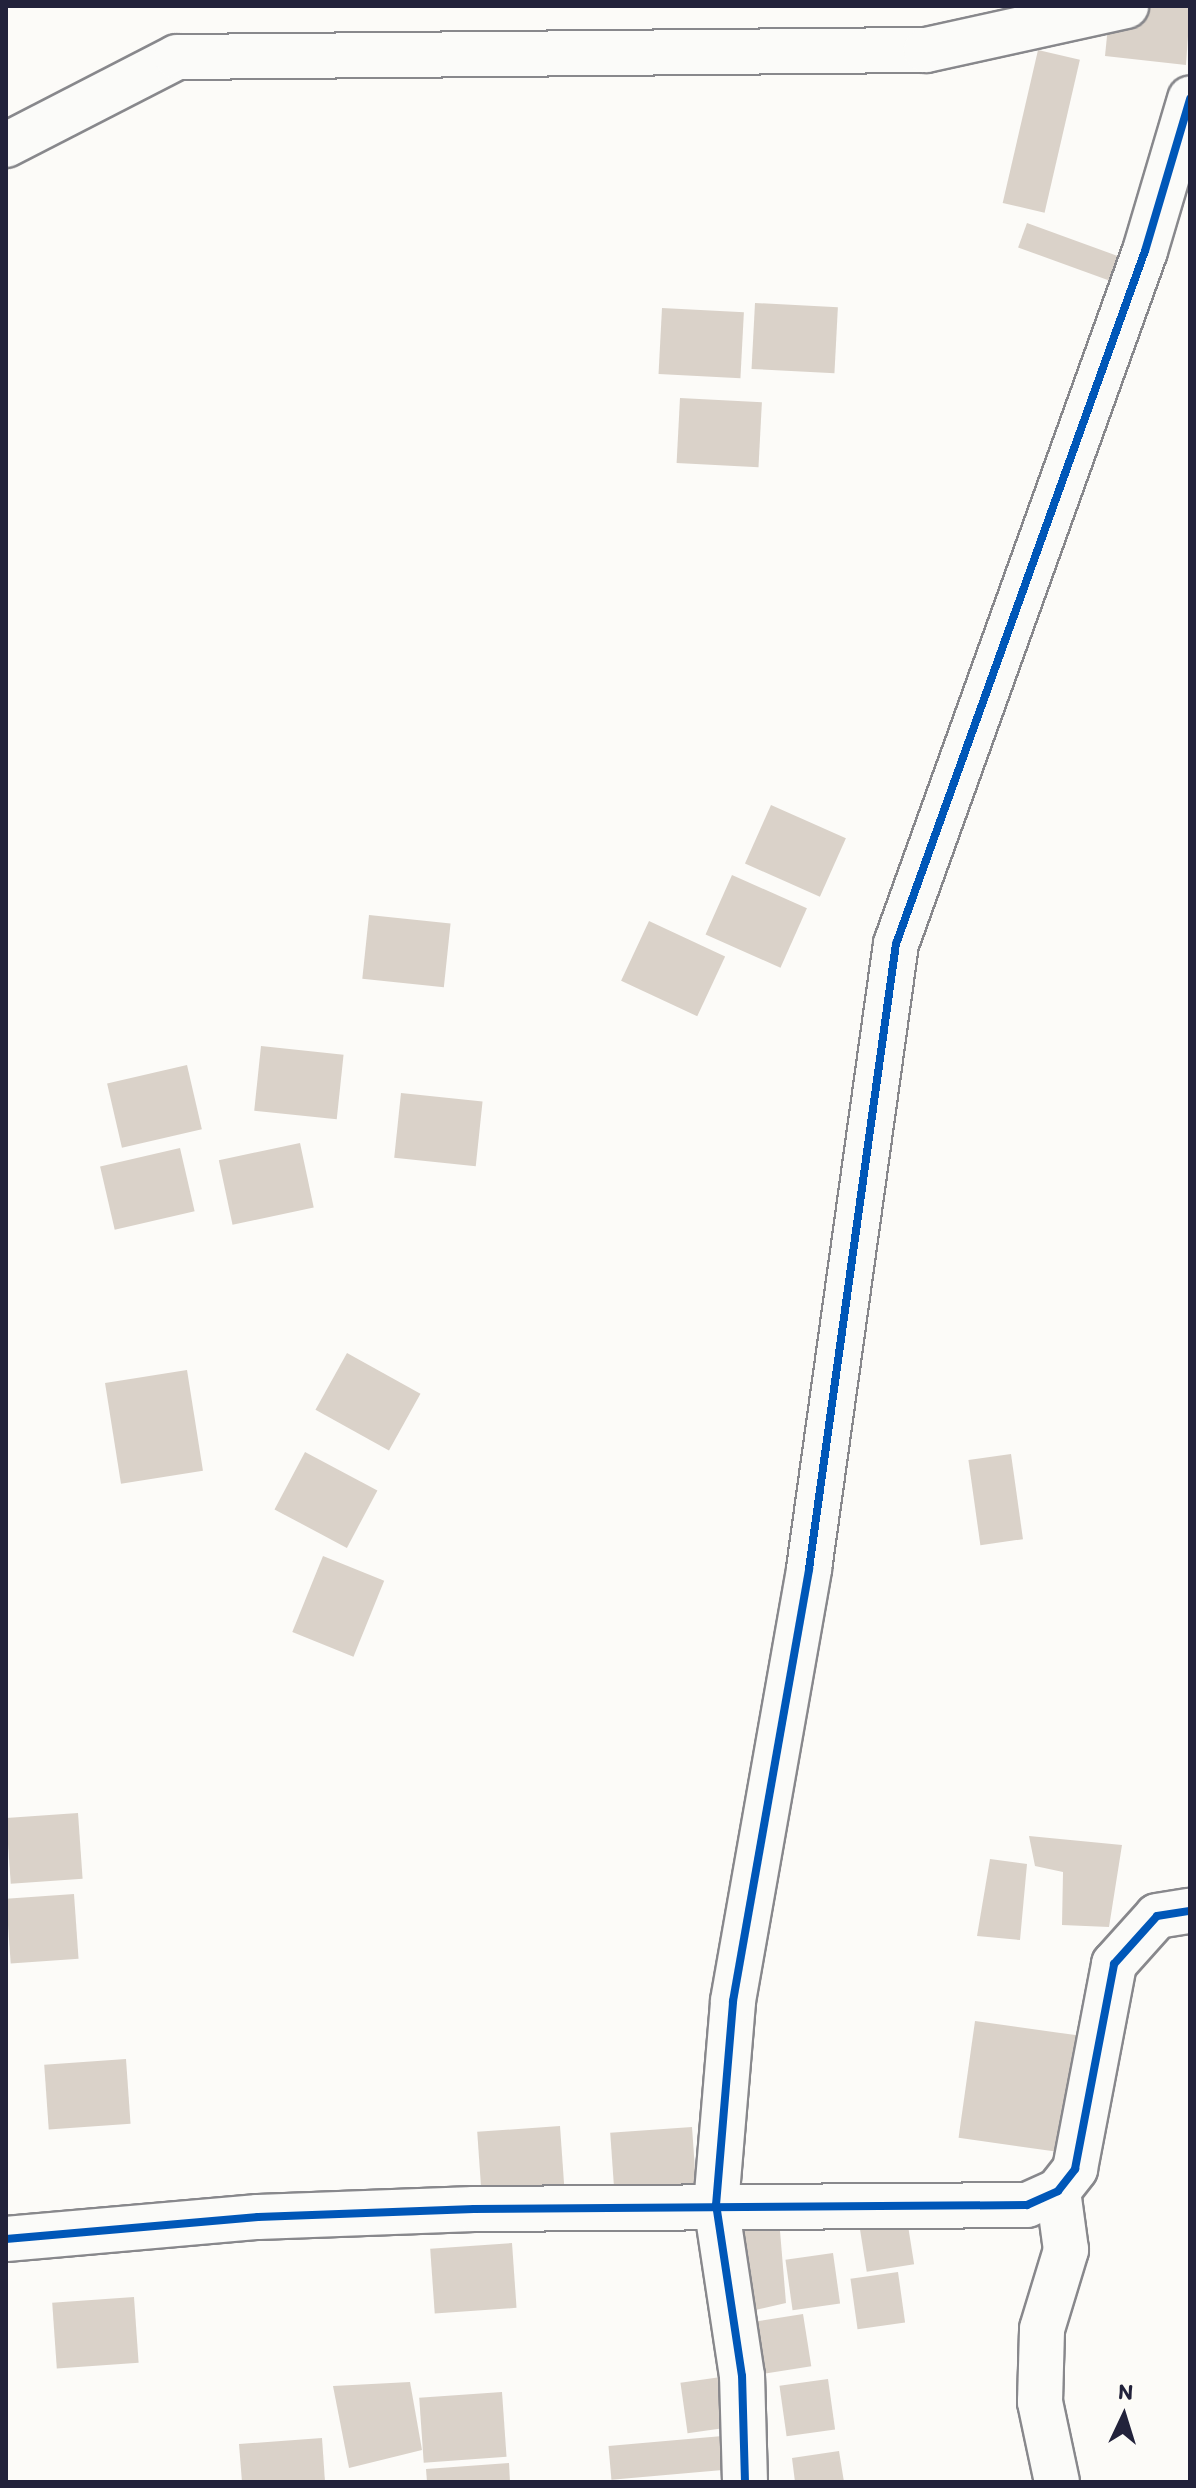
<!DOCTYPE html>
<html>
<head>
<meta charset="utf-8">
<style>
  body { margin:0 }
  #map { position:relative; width:1196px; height:2488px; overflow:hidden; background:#fcfbf8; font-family:Itim,sans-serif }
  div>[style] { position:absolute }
  .building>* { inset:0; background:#dad2c9; transform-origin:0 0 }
  .roads { filter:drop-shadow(2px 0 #88888c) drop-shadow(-2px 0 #88888c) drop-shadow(0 2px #88888c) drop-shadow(0 -2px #88888c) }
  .minor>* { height:44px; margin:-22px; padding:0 22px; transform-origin:22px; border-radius:22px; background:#fbfbf9 }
  .cycleway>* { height:8px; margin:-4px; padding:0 4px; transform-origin:4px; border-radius:4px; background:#0057b8 }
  span { translate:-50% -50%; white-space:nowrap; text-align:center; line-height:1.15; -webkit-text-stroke:8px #fdfcf7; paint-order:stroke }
  .frame { position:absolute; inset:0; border:8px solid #22223b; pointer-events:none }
  .north { position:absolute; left:1084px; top:2376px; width:80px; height:80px; -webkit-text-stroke:6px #fdfcf7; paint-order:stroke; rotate:4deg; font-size:22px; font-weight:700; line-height:32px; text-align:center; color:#22223b }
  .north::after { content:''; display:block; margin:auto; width:28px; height:36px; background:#22223b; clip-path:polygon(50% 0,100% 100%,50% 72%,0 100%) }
</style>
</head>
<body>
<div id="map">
  <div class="building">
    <div style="clip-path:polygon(1110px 6px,1190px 7px,1186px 65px,1105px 56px)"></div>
    <div style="left:1038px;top:50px;width:43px;height:157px;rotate:13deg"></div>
    <div style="left:1027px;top:223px;width:102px;height:26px;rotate:20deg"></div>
    <div style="left:755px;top:303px;width:83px;height:66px;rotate:3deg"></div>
    <div style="left:662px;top:308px;width:82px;height:66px;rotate:3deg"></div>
    <div style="left:680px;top:398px;width:82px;height:65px;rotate:3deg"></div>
    <div style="left:771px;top:805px;width:82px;height:64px;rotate:24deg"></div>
    <div style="left:732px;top:875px;width:82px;height:65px;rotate:24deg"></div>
    <div style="left:369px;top:915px;width:82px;height:64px;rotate:6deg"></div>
    <div style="left:649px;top:921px;width:84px;height:66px;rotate:25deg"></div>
    <div style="left:261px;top:1046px;width:83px;height:65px;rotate:6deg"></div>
    <div style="left:187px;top:1065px;width:66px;height:82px;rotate:77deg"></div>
    <div style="left:401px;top:1093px;width:82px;height:65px;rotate:6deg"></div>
    <div style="left:300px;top:1143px;width:66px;height:83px;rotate:78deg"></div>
    <div style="left:180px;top:1148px;width:65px;height:82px;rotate:77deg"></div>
    <div style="left:347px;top:1353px;width:84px;height:65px;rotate:29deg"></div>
    <div style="left:187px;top:1370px;width:102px;height:83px;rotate:81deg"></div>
    <div style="left:305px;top:1452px;width:82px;height:65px;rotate:28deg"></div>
    <div style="left:1011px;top:1454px;width:86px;height:43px;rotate:82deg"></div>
    <div style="left:323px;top:1556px;width:66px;height:82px;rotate:22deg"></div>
    <div style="left:78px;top:1813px;width:66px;height:72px;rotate:86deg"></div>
    <div style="clip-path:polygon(1029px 1836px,1122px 1845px,1109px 1927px,1062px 1925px,1063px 1872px,1035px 1866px)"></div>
    <div style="clip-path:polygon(990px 1859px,1027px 1864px,1020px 1940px,977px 1936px)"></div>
    <div style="left:74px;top:1894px;width:65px;height:68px;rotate:86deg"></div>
    <div style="left:975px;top:2021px;width:105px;height:118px;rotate:8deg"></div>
    <div style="left:126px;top:2059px;width:65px;height:82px;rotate:86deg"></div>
    <div style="left:560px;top:2126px;width:65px;height:83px;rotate:86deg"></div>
    <div style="left:692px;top:2127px;width:65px;height:82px;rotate:86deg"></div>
    <div style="left:906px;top:2213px;width:52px;height:48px;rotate:81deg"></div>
    <div style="clip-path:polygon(779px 2219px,786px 2303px,751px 2311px,731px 2226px)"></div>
    <div style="left:512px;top:2243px;width:65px;height:82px;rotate:86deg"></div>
    <div style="left:833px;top:2253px;width:51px;height:48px;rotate:82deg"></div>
    <div style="left:898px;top:2272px;width:51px;height:48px;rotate:82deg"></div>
    <div style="left:134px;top:2297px;width:66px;height:82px;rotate:86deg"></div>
    <div style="left:803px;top:2314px;width:53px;height:48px;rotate:81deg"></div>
    <div style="left:728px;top:2376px;width:51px;height:48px;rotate:82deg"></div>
    <div style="left:828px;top:2379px;width:51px;height:49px;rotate:82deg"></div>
    <div style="clip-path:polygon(410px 2382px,422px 2450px,349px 2468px,333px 2386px)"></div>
    <div style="left:502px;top:2392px;width:65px;height:83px;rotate:86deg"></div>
    <div style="left:734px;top:2435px;width:34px;height:126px;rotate:85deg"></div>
    <div style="clip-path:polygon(322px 2438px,325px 2482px,242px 2482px,239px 2444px)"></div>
    <div style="clip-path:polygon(839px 2451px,844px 2482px,795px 2482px,792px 2458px)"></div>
    <div style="clip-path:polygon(509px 2463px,510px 2482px,427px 2482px,426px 2469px)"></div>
  </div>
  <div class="roads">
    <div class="minor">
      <div style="left:6px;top:145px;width:192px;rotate:-27.2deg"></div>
      <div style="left:177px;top:57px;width:749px;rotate:-0.54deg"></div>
      <div style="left:926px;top:50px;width:205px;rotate:-12.4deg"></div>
      <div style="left:6px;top:2239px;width:253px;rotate:-5deg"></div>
      <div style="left:258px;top:2217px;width:216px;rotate:-2.1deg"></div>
      <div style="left:474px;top:2209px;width:553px;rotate:-0.41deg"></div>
      <div style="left:1027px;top:2205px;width:34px;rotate:-24deg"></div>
      <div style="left:1058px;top:2191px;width:28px;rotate:-52deg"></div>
      <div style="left:1075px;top:2169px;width:209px;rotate:-79.2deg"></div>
      <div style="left:1114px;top:1964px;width:64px;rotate:-48.1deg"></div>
      <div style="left:1157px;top:1916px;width:33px;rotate:-9deg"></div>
      <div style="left:745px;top:2482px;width:106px;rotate:-91.6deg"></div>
      <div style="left:742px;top:2376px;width:173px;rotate:-98.6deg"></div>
      <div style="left:716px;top:2205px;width:205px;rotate:-85.2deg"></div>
      <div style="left:733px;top:2001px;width:439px;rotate:-80deg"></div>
      <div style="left:809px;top:1569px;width:631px;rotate:-82.08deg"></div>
      <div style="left:896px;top:944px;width:736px;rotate:-70.24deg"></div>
      <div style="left:1145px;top:251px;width:159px;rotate:-73.5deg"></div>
      <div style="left:1057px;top:2482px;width:82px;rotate:-102deg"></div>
      <div style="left:1040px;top:2402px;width:73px;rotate:-88.4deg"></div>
      <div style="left:1042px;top:2329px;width:83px;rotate:-73.1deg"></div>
      <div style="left:1066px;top:2250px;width:60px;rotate:-97.7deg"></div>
    </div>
  </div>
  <div class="cycleway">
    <div style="left:6px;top:2239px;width:253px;rotate:-5deg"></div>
    <div style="left:258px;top:2217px;width:216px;rotate:-2.1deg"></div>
    <div style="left:474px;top:2209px;width:553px;rotate:-0.41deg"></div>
    <div style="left:1027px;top:2205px;width:34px;rotate:-24deg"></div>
    <div style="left:1058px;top:2191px;width:28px;rotate:-52deg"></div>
    <div style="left:1075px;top:2169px;width:209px;rotate:-79.2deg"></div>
    <div style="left:1114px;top:1964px;width:64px;rotate:-48.1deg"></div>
    <div style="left:1157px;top:1916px;width:33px;rotate:-9deg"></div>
    <div style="left:745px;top:2482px;width:106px;rotate:-91.6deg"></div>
    <div style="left:742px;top:2376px;width:173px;rotate:-98.6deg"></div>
    <div style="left:716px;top:2205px;width:205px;rotate:-85.2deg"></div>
    <div style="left:733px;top:2001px;width:439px;rotate:-80deg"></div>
    <div style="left:809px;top:1569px;width:631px;rotate:-82.08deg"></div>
    <div style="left:896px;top:944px;width:736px;rotate:-70.24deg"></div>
    <div style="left:1145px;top:251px;width:159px;rotate:-73.5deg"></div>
  </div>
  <div class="frame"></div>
  <div class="north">N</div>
</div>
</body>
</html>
